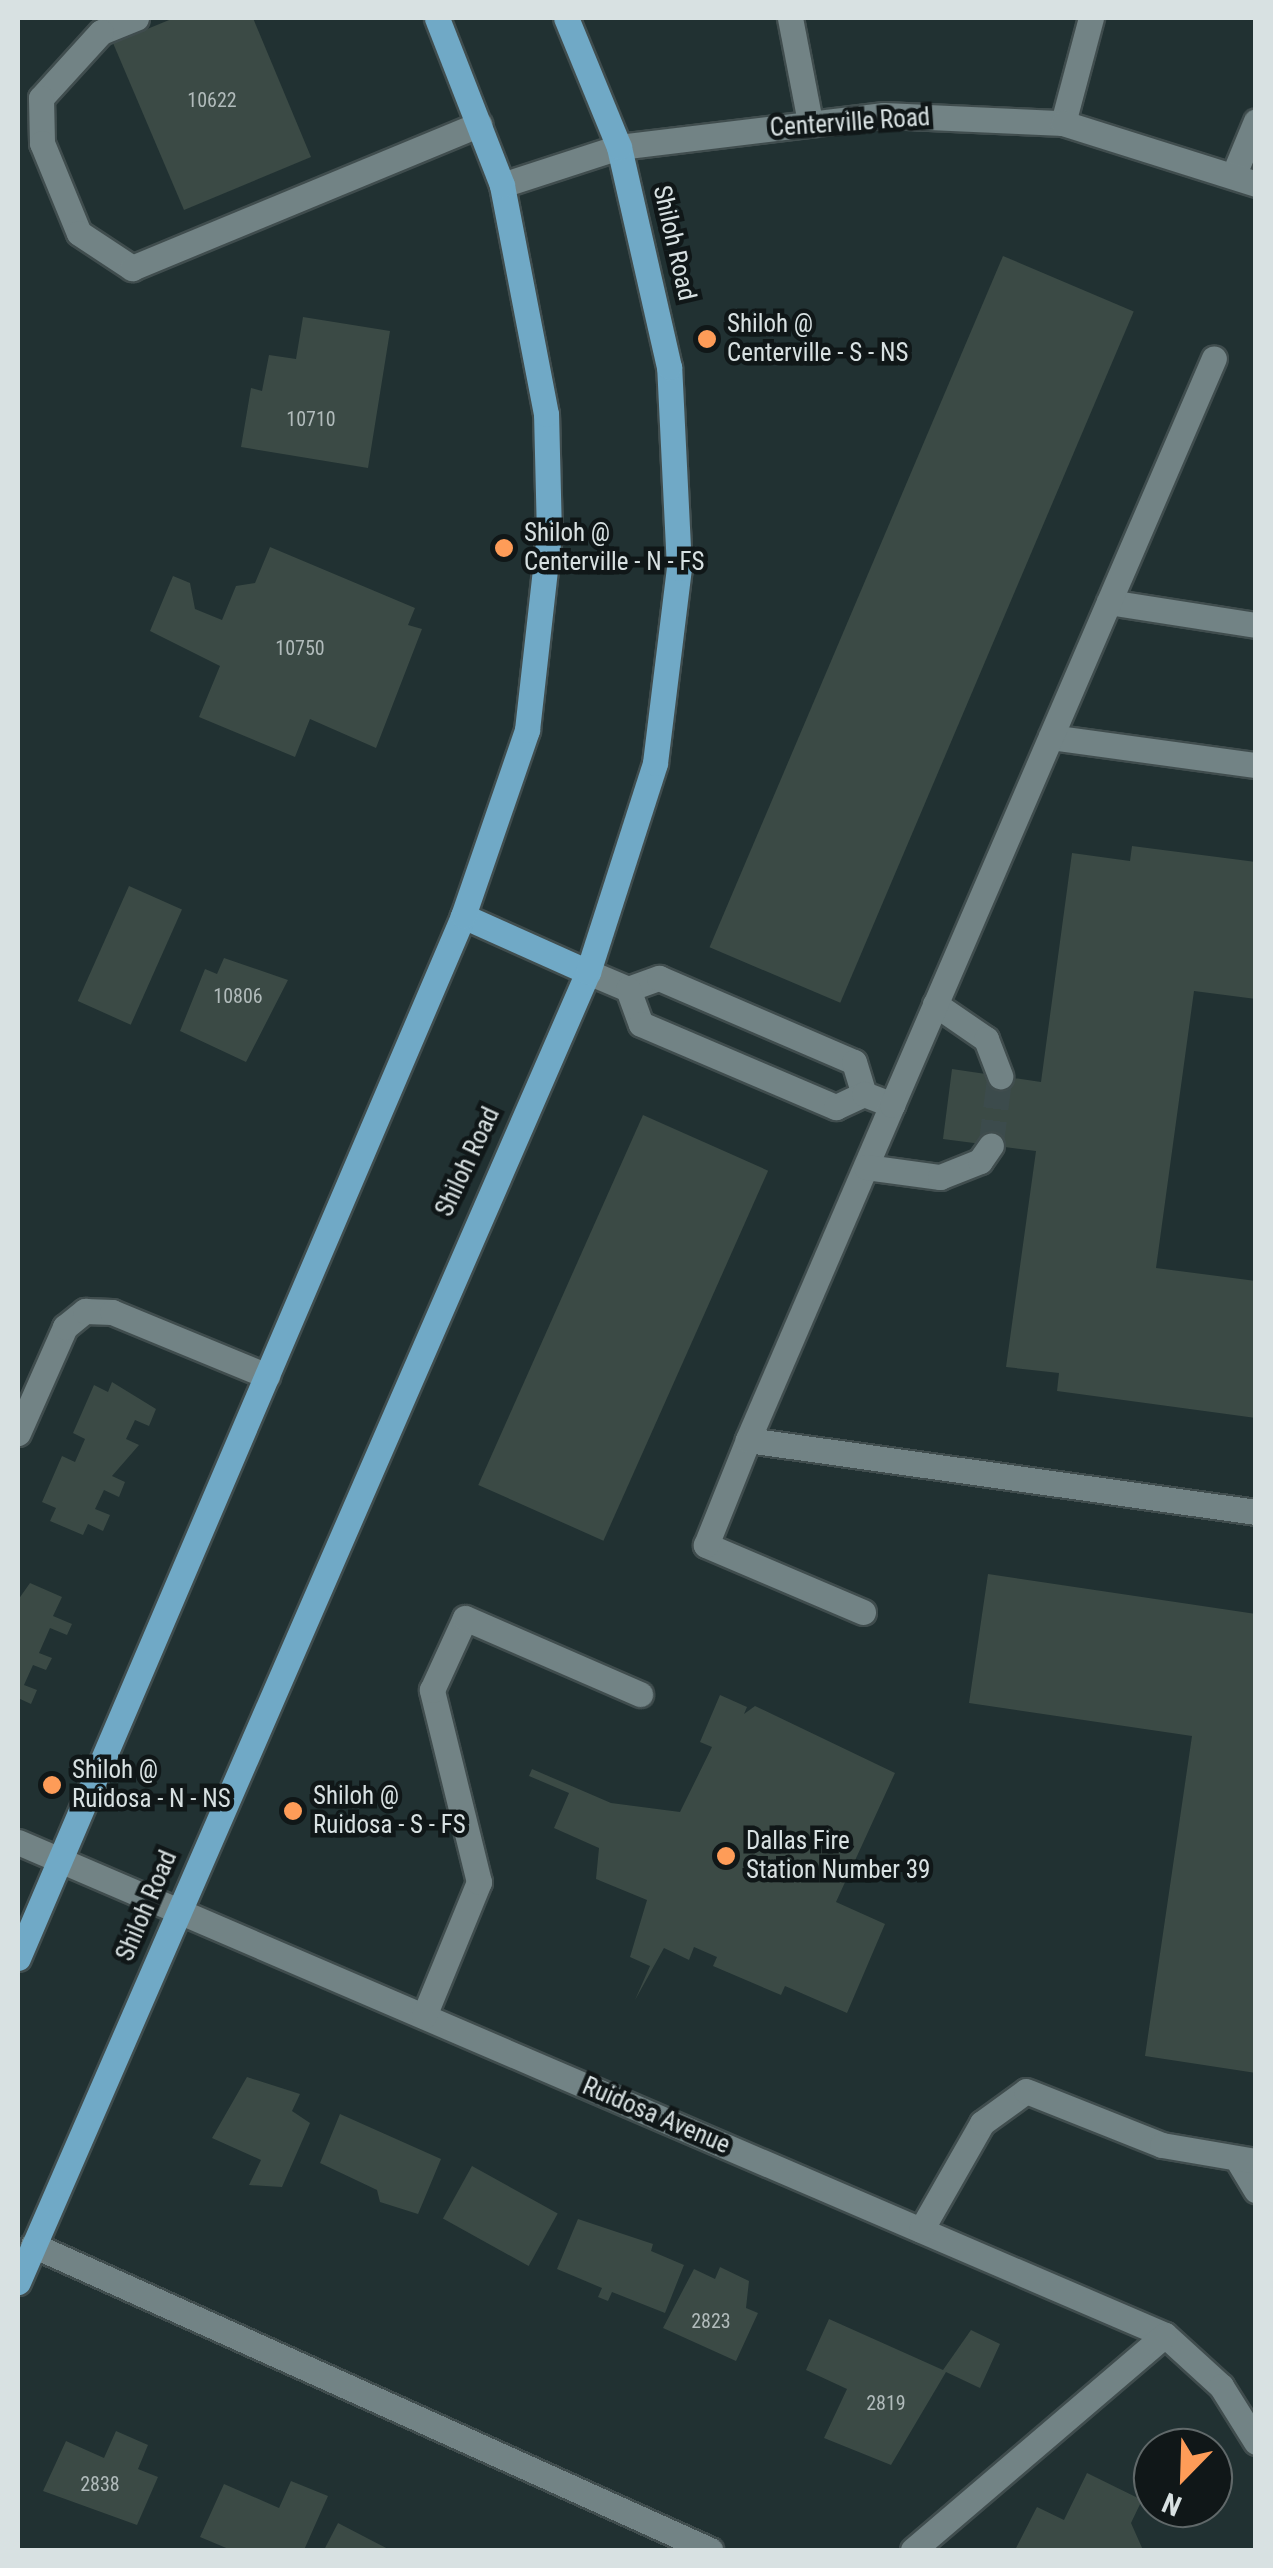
<!DOCTYPE html>
<html>
<head>
<meta charset="utf-8">
<style>
  body { margin:0 }
  #map { position:relative; width:1273px; height:2568px; overflow:hidden; background:#213132; font-family:"Roboto Condensed",sans-serif }
  div>[style] { position:absolute }
  .building>* { inset:0; background:#3b4a45; transform-origin:0 0 }
  .minor-tunnel>* { height:25px; margin-top:-12.5px; transform-origin:0; background:repeating-linear-gradient(90deg,#3c4b4c 0 25px,transparent 0 37px) }
  .roads { filter:drop-shadow(2px 0 #404d4e) drop-shadow(-2px 0 #404d4e) drop-shadow(0 2px #404d4e) drop-shadow(0 -2px #404d4e) }
  .minor>* { height:25px; margin:-12.5px; padding:0 12.5px; transform-origin:12.5px; border-radius:12.5px; background:#728385 }
  .major>* { height:25px; margin:-12.5px; padding:0 12.5px; transform-origin:12.5px; border-radius:12.5px; background:#70a9c6 }
  .dots>* { width:28px; height:28px; translate:-50% -50%; box-sizing:border-box; border:5px solid #101718; border-radius:50% }
  span { translate:-50% -50%; white-space:nowrap; text-align:center; line-height:1.15; -webkit-text-stroke:9px #101718; paint-order:stroke }
  .number-label { font-size:20px; color:#b1bbbb }
  .number-label span { -webkit-text-stroke-width:0 }
  .street-label { font-size:25px; color:#d8e1e2 }
  .poi-label { font-size:25px; color:#d8e1e2 }
  .left { translate:0 -50%; text-align:left }
  .frame { position:absolute; inset:0; border:20px solid #d8e1e2; pointer-events:none }
  .north { position:absolute; left:1133px; top:2428px; width:100px; height:100px; box-sizing:border-box; background:#101718; border:2px solid #606869; border-radius:50%; rotate:203deg; font-size:28px; font-weight:700; line-height:40px; text-align:center; color:#d8e1e2 }
  .north::after { content:''; display:block; margin:auto; width:35px; height:45px; background:#fe9c58; clip-path:polygon(50% 0,100% 100%,50% 72%,0 100%) }
</style>
</head>
<body>
<div id="map">
  <div class="building">
    <div style="clip-path:polygon(174px 18px,253px 18px,311px 157px,184px 210px,113px 43px)"></div>
    <div style="left:1003px;top:256px;width:142px;height:751px;rotate:23deg"></div>
    <div style="clip-path:polygon(303px 317px,390px 331px,368px 468px,241px 447px,251px 388px,262px 391px,269px 355px,296px 359px)"></div>
    <div style="clip-path:polygon(270px 547px,415px 608px,408px 625px,422px 629px,376px 748px,310px 719px,295px 757px,199px 717px,220px 666px,150px 631px,173px 576px,190px 583px,195px 609px,222px 620px,236px 586px,255px 583px)"></div>
    <div style="clip-path:polygon(1132px 846px,1256px 862px,1256px 999px,1194px 991px,1156px 1268px,1256px 1281px,1256px 1418px,1057px 1391px,1059px 1373px,1006px 1367px,1036px 1151px,943px 1139px,952px 1069px,1041px 1082px,1072px 853px,1130px 861px)"></div>
    <div style="left:129px;top:886px;width:58px;height:126px;rotate:24deg"></div>
    <div style="clip-path:polygon(224px 958px,288px 980px,246px 1062px,180px 1031px,205px 969px,217px 974px)"></div>
    <div style="left:643px;top:1115px;width:137px;height:405px;rotate:24deg"></div>
    <div style="clip-path:polygon(112px 1382px,156px 1409px,149px 1426px,135px 1420px,126px 1439px,139px 1445px,112px 1476px,125px 1482px,119px 1497px,104px 1490px,95px 1509px,110px 1515px,103px 1531px,88px 1524px,83px 1535px,50px 1521px,56px 1508px,42px 1502px,62px 1456px,75px 1462px,85px 1439px,73px 1433px,94px 1385px,108px 1392px)"></div>
    <div style="clip-path:polygon(988px 1574px,1256px 1614px,1256px 2073px,1145px 2056px,1192px 1736px,969px 1703px)"></div>
    <div style="clip-path:polygon(30px 1583px,62px 1597px,53px 1616px,72px 1624px,67px 1635px,50px 1628px,39px 1653px,52px 1658px,46px 1670px,33px 1665px,24px 1685px,37px 1690px,31px 1704px,18px 1698px,18px 1600px)"></div>
    <div style="clip-path:polygon(720px 1695px,747px 1707px,744px 1714px,755px 1706px,895px 1773px,836px 1902px,885px 1924px,847px 2013px,785px 1986px,781px 1995px,713px 1966px,717px 1957px,694px 1947px,689px 1960px,664px 1948px,635px 2000px,650px 1966px,630px 1957px,647px 1900px,596px 1879px,599px 1848px,554px 1828px,569px 1793px,529px 1776px,532px 1769px,611px 1803px,680px 1812px,712px 1747px,700px 1742px)"></div>
    <div style="clip-path:polygon(247px 2077px,300px 2094px,292px 2111px,310px 2123px,282px 2187px,249px 2185px,261px 2160px,212px 2138px)"></div>
    <div style="clip-path:polygon(340px 2114px,441px 2159px,418px 2214px,380px 2202px,377px 2190px,320px 2163px)"></div>
    <div style="left:472px;top:2166px;width:98px;height:60px;rotate:29deg"></div>
    <div style="clip-path:polygon(578px 2219px,653px 2244px,651px 2251px,684px 2265px,665px 2313px,612px 2292px,608px 2301px,598px 2297px,602px 2288px,557px 2269px)"></div>
    <div style="clip-path:polygon(720px 2267px,749px 2281px,746px 2308px,758px 2313px,736px 2361px,663px 2328px,694px 2269px,715px 2279px)"></div>
    <div style="clip-path:polygon(829px 2319px,943px 2370px,971px 2330px,1000px 2344px,980px 2388px,946px 2372px,891px 2465px,824px 2438px,847px 2389px,806px 2370px)"></div>
    <div style="clip-path:polygon(116px 2431px,148px 2445px,138px 2469px,158px 2477px,137px 2525px,43px 2491px,66px 2441px,104px 2458px)"></div>
    <div style="clip-path:polygon(1087px 2473px,1142px 2500px,1131px 2523px,1143px 2550px,1015px 2550px,1037px 2507px,1064px 2520px)"></div>
    <div style="clip-path:polygon(291px 2481px,328px 2496px,304px 2550px,231px 2550px,200px 2537px,224px 2484px,279px 2508px)"></div>
    <div style="clip-path:polygon(338px 2523px,390px 2550px,324px 2550px)"></div>
  </div>
  <div class="minor-tunnel">
    <div style="left:991px;top:1145px;width:70px;rotate:-82.6deg"></div>
  </div>
  <div class="roads">
    <div class="minor">
      <div style="left:136px;top:18px;width:38px;rotate:158deg"></div>
      <div style="left:101px;top:32px;width:89px;rotate:132.3deg"></div>
      <div style="left:41px;top:98px;width:45px;rotate:88.7deg"></div>
      <div style="left:42px;top:143px;width:97px;rotate:67.7deg"></div>
      <div style="left:79px;top:233px;width:64px;rotate:33.4deg"></div>
      <div style="left:132px;top:268px;width:376px;rotate:-22.5deg"></div>
      <div style="left:790px;top:18px;width:106px;rotate:79.1deg"></div>
      <div style="left:1063px;top:123px;width:109px;rotate:-75.1deg"></div>
      <div style="left:1234px;top:174px;width:57px;rotate:-67.5deg"></div>
      <div style="left:502px;top:185px;width:123px;rotate:-18deg"></div>
      <div style="left:619px;top:147px;width:267px;rotate:-6.9deg"></div>
      <div style="left:884px;top:115px;width:179px;rotate:2.6deg"></div>
      <div style="left:1063px;top:123px;width:202px;rotate:17.5deg"></div>
      <div style="left:1109px;top:602px;width:149px;rotate:8.9deg"></div>
      <div style="left:1051px;top:737px;width:207px;rotate:7.8deg"></div>
      <div style="left:588px;top:972px;width:43px;rotate:23deg"></div>
      <div style="left:628px;top:989px;width:33px;rotate:-20deg"></div>
      <div style="left:659px;top:978px;width:212px;rotate:23.3deg"></div>
      <div style="left:854px;top:1062px;width:34px;rotate:73deg"></div>
      <div style="left:628px;top:989px;width:37px;rotate:70deg"></div>
      <div style="left:641px;top:1024px;width:212px;rotate:23.1deg"></div>
      <div style="left:836px;top:1107px;width:31px;rotate:-25deg"></div>
      <div style="left:864px;top:1094px;width:30px;rotate:21deg"></div>
      <div style="left:892px;top:1105px;width:365px;rotate:113.3deg"></div>
      <div style="left:935px;top:1004px;width:62px;rotate:34.5deg"></div>
      <div style="left:986px;top:1039px;width:40px;rotate:69deg"></div>
      <div style="left:892px;top:1105px;width:813px;rotate:-66.68deg"></div>
      <div style="left:866px;top:1167px;width:75px;rotate:7.7deg"></div>
      <div style="left:940px;top:1177px;width:43px;rotate:-21.8deg"></div>
      <div style="left:980px;top:1161px;width:19px;rotate:-55deg"></div>
      <div style="left:18px;top:1433px;width:116px;rotate:-66.1deg"></div>
      <div style="left:65px;top:1327px;width:26px;rotate:-39deg"></div>
      <div style="left:85px;top:1311px;width:27px;rotate:2deg"></div>
      <div style="left:112px;top:1312px;width:168px;rotate:22.4deg"></div>
      <div style="left:863px;top:1612px;width:171px;rotate:-156.9deg"></div>
      <div style="left:706px;top:1545px;width:113px;rotate:-68.2deg"></div>
      <div style="left:748px;top:1440px;width:513px;rotate:8.07deg"></div>
      <div style="left:18px;top:1842px;width:1248px;rotate:23.26deg"></div>
      <div style="left:1165px;top:2335px;width:76px;rotate:42.3deg"></div>
      <div style="left:1221px;top:2386px;width:66px;rotate:58deg"></div>
      <div style="left:424px;top:2016px;width:145px;rotate:-67.7deg"></div>
      <div style="left:479px;top:1882px;width:198px;rotate:-103.8deg"></div>
      <div style="left:432px;top:1690px;width:79px;rotate:-65.4deg"></div>
      <div style="left:465px;top:1618px;width:191px;rotate:23.5deg"></div>
      <div style="left:1239px;top:2162px;width:33px;rotate:59deg"></div>
      <div style="left:921px;top:2230px;width:123px;rotate:-60.3deg"></div>
      <div style="left:982px;top:2123px;width:54px;rotate:-36deg"></div>
      <div style="left:1026px;top:2091px;width:146px;rotate:21.7deg"></div>
      <div style="left:1162px;top:2145px;width:95px;rotate:9.7deg"></div>
      <div style="left:33px;top:2245px;width:743px;rotate:24.25deg"></div>
      <div style="left:913px;top:2550px;width:331px;rotate:-40.5deg"></div>
    </div>
    <div class="major">
      <div style="left:463px;top:916px;width:137px;rotate:24.1deg"></div>
      <div style="left:18px;top:1958px;width:1133px;rotate:-66.87deg"></div>
      <div style="left:463px;top:916px;width:197px;rotate:-71deg"></div>
      <div style="left:527px;top:730px;width:196px;rotate:-83.6deg"></div>
      <div style="left:549px;top:535px;width:121px;rotate:-91.4deg"></div>
      <div style="left:546px;top:414px;width:233px;rotate:-100.9deg"></div>
      <div style="left:502px;top:185px;width:179px;rotate:-111.3deg"></div>
      <div style="left:18px;top:2282px;width:1429px;rotate:-66.49deg"></div>
      <div style="left:588px;top:972px;width:219px;rotate:-72.2deg"></div>
      <div style="left:655px;top:763px;width:196px;rotate:-83deg"></div>
      <div style="left:679px;top:568px;width:201px;rotate:-92.8deg"></div>
      <div style="left:669px;top:367px;width:226px;rotate:-102.8deg"></div>
      <div style="left:619px;top:147px;width:139px;rotate:-112.3deg"></div>
    </div>
  </div>
  <div class="dots">
    <div style="left:707px;top:339px;background:#fe9c58"></div>
    <div style="left:504px;top:548px;background:#fe9c58"></div>
    <div style="left:52px;top:1785px;background:#fe9c58"></div>
    <div style="left:293px;top:1811px;background:#fe9c58"></div>
    <div style="left:726px;top:1856px;background:#fe9c58"></div>
  </div>
  <div class="number-label">
    <span style="left:212px;top:100px">10622</span>
    <span style="left:311px;top:419px">10710</span>
    <span style="left:300px;top:648px">10750</span>
    <span style="left:238px;top:996px">10806</span>
    <span style="left:711px;top:2321px">2823</span>
    <span style="left:886px;top:2403px">2819</span>
    <span style="left:100px;top:2484px">2838</span>
  </div>
  <div class="street-label">
    <span style="left:850px;top:123px;rotate:-4deg">Centerville Road</span>
    <span style="left:674px;top:243px;rotate:77deg">Shiloh Road</span>
    <span style="left:468px;top:1162px;rotate:-65deg">Shiloh Road</span>
    <span style="left:147px;top:1906px;rotate:-67deg">Shiloh Road</span>
    <span style="left:656px;top:2116px;rotate:23deg">Ruidosa Avenue</span>
  </div>
  <div class="poi-label">
    <span class="left" style="left:727px;top:339px">Shiloh @<br>Centerville - S - NS</span>
    <span class="left" style="left:524px;top:548px">Shiloh @<br>Centerville - N - FS</span>
    <span class="left" style="left:72px;top:1785px">Shiloh @<br>Ruidosa - N - NS</span>
    <span class="left" style="left:313px;top:1811px">Shiloh @<br>Ruidosa - S - FS</span>
    <span class="left" style="left:746px;top:1856px">Dallas Fire<br>Station Number 39</span>
  </div>
  <div class="frame"></div>
  <div class="north">N</div>
</div>
</body>
</html>
